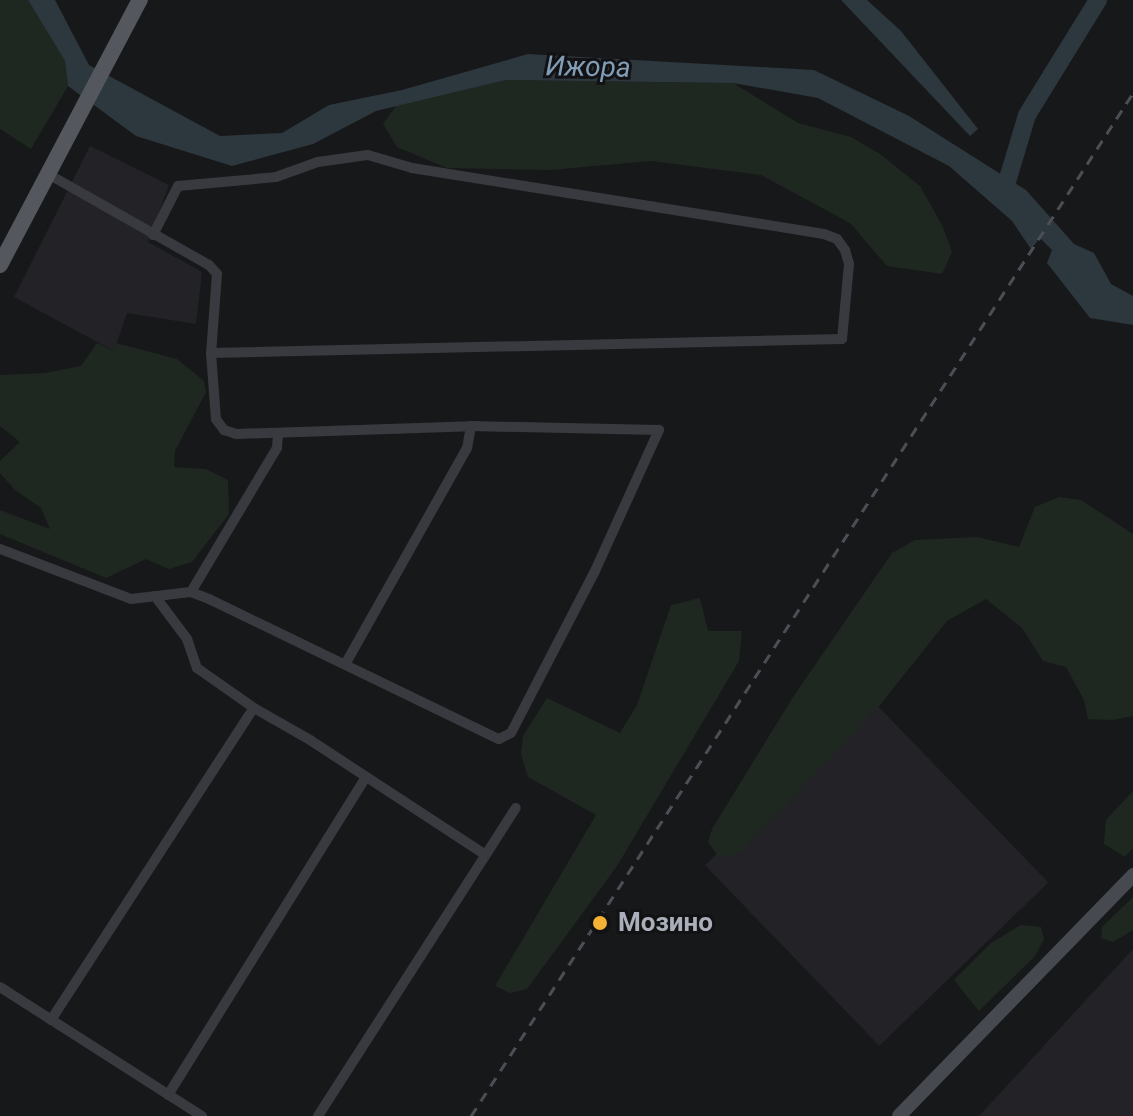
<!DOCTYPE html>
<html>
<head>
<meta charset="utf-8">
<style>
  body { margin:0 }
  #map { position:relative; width:1133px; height:1116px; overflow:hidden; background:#17181a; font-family:Roboto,sans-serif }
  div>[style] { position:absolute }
  .built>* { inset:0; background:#232327; transform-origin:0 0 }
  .green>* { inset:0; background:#1f2820 }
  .water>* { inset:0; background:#2d373e }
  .river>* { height:18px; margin:-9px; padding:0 9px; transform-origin:9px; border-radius:9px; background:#2d373e }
  .street>* { height:10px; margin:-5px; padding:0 5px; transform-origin:5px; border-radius:5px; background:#383a3f }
  .secondary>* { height:14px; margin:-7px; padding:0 7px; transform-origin:7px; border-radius:7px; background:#46494f }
  .primary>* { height:16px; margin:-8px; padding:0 8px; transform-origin:8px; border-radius:8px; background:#54575e }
  .rail>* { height:3px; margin-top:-1.5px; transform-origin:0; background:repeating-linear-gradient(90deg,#4b4e54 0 10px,transparent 0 18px) }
  .dots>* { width:22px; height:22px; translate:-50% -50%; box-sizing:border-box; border:4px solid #121215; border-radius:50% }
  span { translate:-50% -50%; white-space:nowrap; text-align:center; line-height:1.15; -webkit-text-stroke:6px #121215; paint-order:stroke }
  .poi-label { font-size:26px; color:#aaafba; font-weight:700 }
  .left { translate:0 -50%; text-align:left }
  .water-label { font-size:28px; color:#809db5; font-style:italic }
</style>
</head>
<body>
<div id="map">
  <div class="built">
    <div style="clip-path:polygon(90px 146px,169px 185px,148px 242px,202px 272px,196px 324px,127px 313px,114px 351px,14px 297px)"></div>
    <div style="left:874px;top:702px;width:251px;height:235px;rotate:46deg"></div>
    <div style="clip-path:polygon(1133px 949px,1133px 1116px,979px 1116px)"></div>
  </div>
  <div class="green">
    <div style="clip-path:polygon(0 0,28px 0,65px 61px,68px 86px,31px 149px,0 129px)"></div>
    <div style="clip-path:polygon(506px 80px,733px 83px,798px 123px,851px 137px,880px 154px,920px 186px,943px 227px,952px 252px,942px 274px,887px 266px,850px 223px,761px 175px,651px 161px,550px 170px,447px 168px,397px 147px,383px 124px,396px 106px)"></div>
    <div style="clip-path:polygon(97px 343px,113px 351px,116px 343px,177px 359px,204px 381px,206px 392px,175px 451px,174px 467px,206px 469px,228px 480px,229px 514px,192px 562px,169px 569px,146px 559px,106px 578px,0 534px,0 510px,50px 529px,41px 508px,15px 490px,0 473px,0 461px,20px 442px,0 426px,0 375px,45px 373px,81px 366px)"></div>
    <div style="clip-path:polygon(1059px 497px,1081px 500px,1133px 534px,1133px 716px,1112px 720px,1088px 719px,1084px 700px,1066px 667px,1043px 661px,1022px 628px,986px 599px,947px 621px,880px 705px,743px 850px,720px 859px,708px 842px,712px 829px,793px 697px,892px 553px,915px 540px,977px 537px,1019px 547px,1035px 507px)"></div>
    <div style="clip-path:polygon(700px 598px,708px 631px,742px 631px,739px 661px,617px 866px,527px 989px,510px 993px,495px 986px,596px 815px,528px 777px,521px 754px,523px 736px,547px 698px,620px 733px,637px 705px,671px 605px)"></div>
    <div style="clip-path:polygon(1133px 791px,1133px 848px,1125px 857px,1104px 844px,1106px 820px)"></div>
    <div style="clip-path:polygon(1133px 897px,1133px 930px,1113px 942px,1101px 938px,1102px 927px)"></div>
    <div style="clip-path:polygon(1021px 925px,1041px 927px,1044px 939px,1035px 956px,979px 1011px,954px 980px,991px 943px)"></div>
  </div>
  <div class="water">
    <div style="clip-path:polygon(28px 0,55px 0,89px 65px,220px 136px,282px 133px,329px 105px,402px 90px,528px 54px,814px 70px,909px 116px,1026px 190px,1074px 244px,1094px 253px,1111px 284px,1133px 296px,1133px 325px,1090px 318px,1047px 263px,1052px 250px,1040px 238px,1031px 249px,1012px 221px,949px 166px,818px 98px,733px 83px,506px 80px,376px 111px,313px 144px,232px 166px,136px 136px,68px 86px,65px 61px)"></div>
    <div style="clip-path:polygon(841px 0,867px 0,901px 31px,978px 129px,970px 136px)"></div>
  </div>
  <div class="river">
    <div style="left:1006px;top:185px;width:73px;rotate:-73.3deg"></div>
    <div style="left:1027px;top:115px;width:135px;rotate:-58.3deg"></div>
  </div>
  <div class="street">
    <div style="left:48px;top:174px;width:185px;rotate:29.5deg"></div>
    <div style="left:209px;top:265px;width:12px;rotate:48deg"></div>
    <div style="left:217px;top:274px;width:79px;rotate:94.3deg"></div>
    <div style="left:211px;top:353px;width:66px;rotate:85.7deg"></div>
    <div style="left:216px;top:419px;width:14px;rotate:54deg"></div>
    <div style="left:224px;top:430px;width:13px;rotate:18deg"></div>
    <div style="left:236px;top:434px;width:235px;rotate:-1.9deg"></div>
    <div style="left:471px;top:426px;width:22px;rotate:100deg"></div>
    <div style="left:467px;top:448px;width:247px;rotate:119.4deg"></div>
    <div style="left:153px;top:235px;width:55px;rotate:-63deg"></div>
    <div style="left:178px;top:186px;width:98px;rotate:-5.2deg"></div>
    <div style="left:276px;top:177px;width:45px;rotate:-19.7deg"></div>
    <div style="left:318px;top:162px;width:50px;rotate:-8deg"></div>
    <div style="left:368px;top:155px;width:46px;rotate:16.5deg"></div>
    <div style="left:412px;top:168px;width:417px;rotate:9.1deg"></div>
    <div style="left:824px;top:234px;width:14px;rotate:21deg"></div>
    <div style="left:837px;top:239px;width:14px;rotate:54deg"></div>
    <div style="left:845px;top:250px;width:15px;rotate:74deg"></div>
    <div style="left:849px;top:264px;width:75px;rotate:95.3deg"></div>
    <div style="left:842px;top:339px;width:631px;rotate:178.73deg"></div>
    <div style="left:0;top:549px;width:140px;rotate:20.9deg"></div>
    <div style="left:131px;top:599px;width:60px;rotate:-6.7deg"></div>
    <div style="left:191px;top:592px;width:19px;rotate:21deg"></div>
    <div style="left:209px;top:599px;width:322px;rotate:25.8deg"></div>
    <div style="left:499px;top:739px;width:13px;rotate:-27deg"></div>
    <div style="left:511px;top:733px;width:182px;rotate:-62.6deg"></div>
    <div style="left:595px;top:571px;width:155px;rotate:-65.6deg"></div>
    <div style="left:659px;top:430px;width:188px;rotate:-178.8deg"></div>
    <div style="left:191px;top:592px;width:168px;rotate:-59.2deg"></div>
    <div style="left:277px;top:448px;width:15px;rotate:-86deg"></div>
    <div style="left:155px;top:596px;width:54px;rotate:53.3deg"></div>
    <div style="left:187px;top:639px;width:31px;rotate:71deg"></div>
    <div style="left:197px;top:668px;width:70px;rotate:35.1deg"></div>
    <div style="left:254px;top:708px;width:64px;rotate:29.7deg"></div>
    <div style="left:310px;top:740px;width:210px;rotate:33.2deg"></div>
    <div style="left:0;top:987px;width:240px;rotate:32.6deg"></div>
    <div style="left:51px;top:1020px;width:372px;rotate:-57deg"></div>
    <div style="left:168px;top:1095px;width:373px;rotate:-58.1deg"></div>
    <div style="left:318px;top:1116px;width:366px;rotate:-57.3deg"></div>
  </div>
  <div class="secondary">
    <div style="left:899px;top:1116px;width:336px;rotate:-45.8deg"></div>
  </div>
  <div class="primary">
    <div style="left:0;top:265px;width:300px;rotate:-62.2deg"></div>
  </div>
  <div class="rail">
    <div style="left:471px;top:1116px;width:1219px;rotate:-57.09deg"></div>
  </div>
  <div class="dots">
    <div style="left:600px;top:923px;background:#f5b134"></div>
  </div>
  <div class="poi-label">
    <span class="left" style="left:618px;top:923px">Мозино</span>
  </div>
  <div class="water-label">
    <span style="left:588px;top:67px;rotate:1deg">Ижора</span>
  </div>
</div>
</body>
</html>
